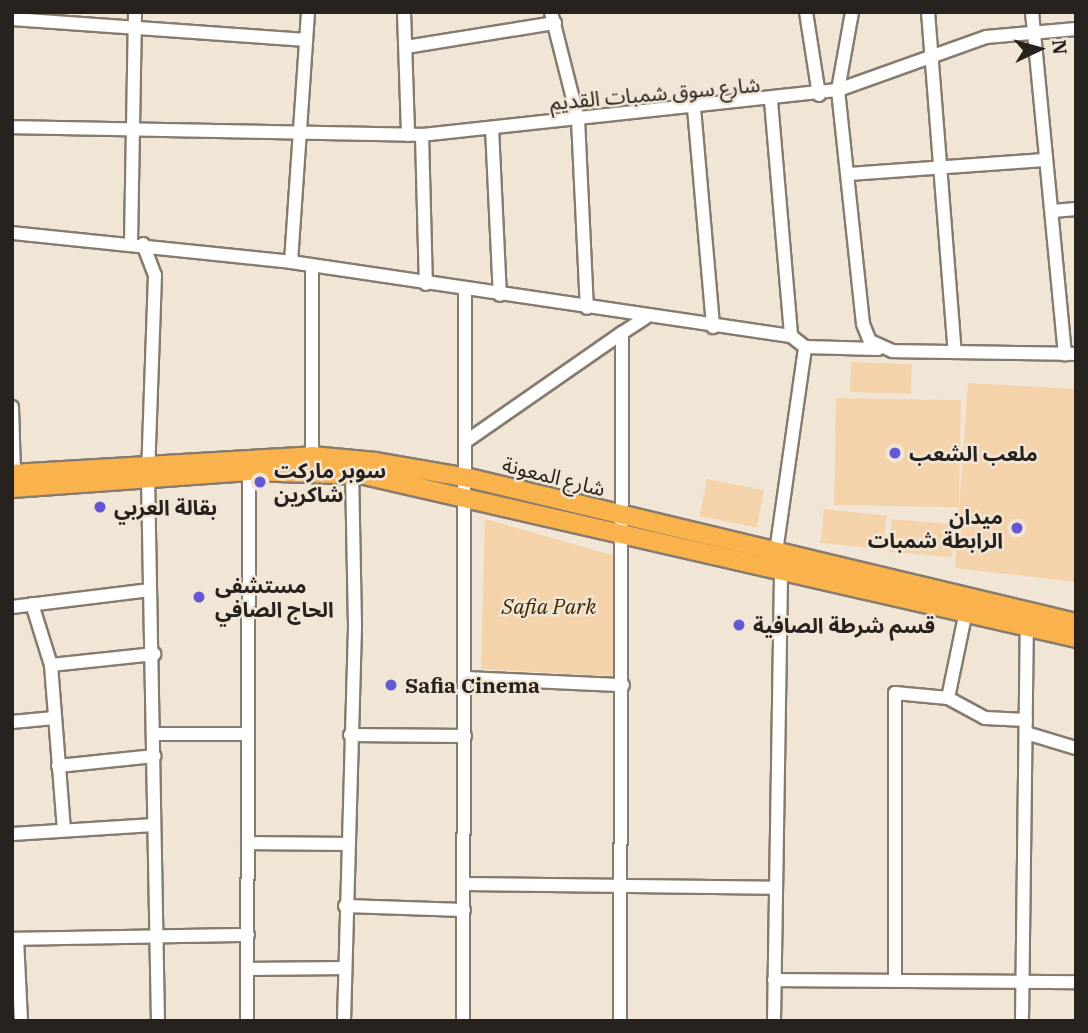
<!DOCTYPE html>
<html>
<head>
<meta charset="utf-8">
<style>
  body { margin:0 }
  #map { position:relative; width:1088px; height:1033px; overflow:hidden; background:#f1e5d6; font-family:"IBM Plex Serif","Noto Sans Arabic",serif }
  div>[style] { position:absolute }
  .green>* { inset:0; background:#f4d3aa; transform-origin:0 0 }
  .roads { filter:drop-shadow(2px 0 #867b6e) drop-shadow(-2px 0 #867b6e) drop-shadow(0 2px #867b6e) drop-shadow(0 -2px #867b6e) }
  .minor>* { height:12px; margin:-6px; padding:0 6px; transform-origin:6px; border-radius:6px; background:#fff }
  .highway>* { height:18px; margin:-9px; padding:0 9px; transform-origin:9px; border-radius:9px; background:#fab24d }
  .dots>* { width:19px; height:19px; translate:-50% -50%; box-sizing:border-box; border:4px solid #f1e5d6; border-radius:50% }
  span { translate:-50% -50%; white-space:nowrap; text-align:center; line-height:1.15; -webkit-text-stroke:5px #f1e5d6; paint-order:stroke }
  .street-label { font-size:21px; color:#27221d }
  .poi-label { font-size:21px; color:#27221d; font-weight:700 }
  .left { translate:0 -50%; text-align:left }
  .right { translate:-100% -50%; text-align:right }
  .park-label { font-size:21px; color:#3b2400; font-style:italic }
  .frame { position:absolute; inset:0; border:14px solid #27221d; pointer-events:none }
  .north { position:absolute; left:1004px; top:14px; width:70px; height:70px; -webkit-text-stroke:5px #f1e5d6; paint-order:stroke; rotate:85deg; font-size:19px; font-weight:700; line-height:28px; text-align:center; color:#27221d }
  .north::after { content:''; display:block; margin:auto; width:24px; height:32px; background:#27221d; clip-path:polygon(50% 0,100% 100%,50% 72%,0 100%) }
</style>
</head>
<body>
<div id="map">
  <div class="green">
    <div style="left:851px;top:362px;width:61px;height:30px;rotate:2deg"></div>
    <div style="clip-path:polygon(968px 383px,1076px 389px,1076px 582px,955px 568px)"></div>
    <div style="left:836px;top:398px;width:125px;height:107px;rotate:1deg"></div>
    <div style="left:707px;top:479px;width:58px;height:38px;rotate:11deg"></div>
    <div style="left:824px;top:509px;width:63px;height:34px;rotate:6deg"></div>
    <div style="clip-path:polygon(485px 519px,615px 556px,614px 676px,481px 669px)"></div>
    <div style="left:892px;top:519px;width:63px;height:33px;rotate:5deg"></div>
  </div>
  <div class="roads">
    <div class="minor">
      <div style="left:404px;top:12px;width:123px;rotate:88.1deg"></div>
      <div style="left:551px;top:12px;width:110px;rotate:75.8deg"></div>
      <div style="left:578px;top:119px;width:189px;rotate:87.3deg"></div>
      <div style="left:806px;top:12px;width:84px;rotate:81.1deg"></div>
      <div style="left:928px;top:12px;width:341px;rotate:85.5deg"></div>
      <div style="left:1032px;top:12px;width:344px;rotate:84.5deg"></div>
      <div style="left:12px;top:19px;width:295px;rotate:4.1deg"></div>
      <div style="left:406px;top:47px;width:151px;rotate:-9.2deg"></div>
      <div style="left:838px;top:90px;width:157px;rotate:-19.7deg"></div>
      <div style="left:986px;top:37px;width:90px;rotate:-5.1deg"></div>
      <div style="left:838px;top:90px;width:79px;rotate:-79.8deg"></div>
      <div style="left:771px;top:101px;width:236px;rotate:85.1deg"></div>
      <div style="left:694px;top:108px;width:220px;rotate:85deg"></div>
      <div style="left:12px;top:127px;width:410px;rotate:1.1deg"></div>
      <div style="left:422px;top:135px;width:418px;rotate:-6.2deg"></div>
      <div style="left:838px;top:90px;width:235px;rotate:83.9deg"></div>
      <div style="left:863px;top:324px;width:18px;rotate:68deg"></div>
      <div style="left:870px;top:341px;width:24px;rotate:24deg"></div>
      <div style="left:892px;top:351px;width:184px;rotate:0.9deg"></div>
      <div style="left:492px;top:128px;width:167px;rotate:87.3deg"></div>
      <div style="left:422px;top:135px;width:149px;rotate:88.5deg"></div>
      <div style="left:849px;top:174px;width:196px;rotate:-4.1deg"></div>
      <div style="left:1053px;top:211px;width:23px;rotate:-5deg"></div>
      <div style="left:12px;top:233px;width:281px;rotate:5.9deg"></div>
      <div style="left:291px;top:262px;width:505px;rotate:8.42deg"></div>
      <div style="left:791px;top:336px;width:18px;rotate:38deg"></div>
      <div style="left:805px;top:347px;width:73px;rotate:1.6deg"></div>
      <div style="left:131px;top:242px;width:230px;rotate:-89deg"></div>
      <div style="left:143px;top:244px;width:33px;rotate:69deg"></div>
      <div style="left:155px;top:275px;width:202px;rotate:92deg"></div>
      <div style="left:148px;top:477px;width:544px;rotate:88.95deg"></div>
      <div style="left:291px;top:262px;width:251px;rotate:-86.1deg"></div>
      <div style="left:12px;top:407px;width:67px;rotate:88.3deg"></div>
      <div style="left:468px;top:440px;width:188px;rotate:-34.8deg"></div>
      <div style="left:312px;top:456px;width:190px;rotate:-90deg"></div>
      <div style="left:32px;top:604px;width:64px;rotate:72.7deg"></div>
      <div style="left:51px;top:665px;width:165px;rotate:85.5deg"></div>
      <div style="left:12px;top:607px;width:139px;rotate:-7deg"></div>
      <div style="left:51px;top:665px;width:104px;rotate:-6.1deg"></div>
      <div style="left:466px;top:678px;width:157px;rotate:2.6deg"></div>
      <div style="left:948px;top:698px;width:89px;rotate:-78.3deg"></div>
      <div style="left:12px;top:722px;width:42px;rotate:-5.4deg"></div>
      <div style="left:1026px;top:733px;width:52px;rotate:16.7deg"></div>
      <div style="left:155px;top:734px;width:93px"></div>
      <div style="left:350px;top:735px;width:115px;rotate:0.5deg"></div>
      <div style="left:58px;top:766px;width:97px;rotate:-5.9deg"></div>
      <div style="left:12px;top:834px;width:142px;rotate:-3.6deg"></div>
      <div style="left:248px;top:843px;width:98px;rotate:0.6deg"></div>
      <div style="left:464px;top:884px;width:311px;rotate:0.7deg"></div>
      <div style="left:345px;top:906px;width:119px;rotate:1.9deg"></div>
      <div style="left:12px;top:939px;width:236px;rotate:-1deg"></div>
      <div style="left:17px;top:939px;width:82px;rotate:87.2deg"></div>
      <div style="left:248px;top:969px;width:96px;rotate:-0.6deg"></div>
      <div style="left:774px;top:980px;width:302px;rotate:0.4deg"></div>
      <div style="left:895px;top:980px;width:287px;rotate:-90deg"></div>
      <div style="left:895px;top:693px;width:53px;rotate:5.4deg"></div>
      <div style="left:948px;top:698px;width:42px;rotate:28.4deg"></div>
      <div style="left:985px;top:718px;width:41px;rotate:2.8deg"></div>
      <div style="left:247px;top:1021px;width:550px;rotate:-89.79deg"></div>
      <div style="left:344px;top:1021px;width:395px;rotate:-88.4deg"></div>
      <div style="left:355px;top:626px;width:152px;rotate:-91.1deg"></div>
      <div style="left:463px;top:1021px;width:732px;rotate:-89.84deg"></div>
      <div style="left:620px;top:1021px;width:688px;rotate:-89.83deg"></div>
      <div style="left:622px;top:333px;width:27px;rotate:-33deg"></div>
      <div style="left:774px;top:1021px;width:454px;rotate:-89.1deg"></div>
      <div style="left:781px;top:567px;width:16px;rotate:-108deg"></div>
      <div style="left:776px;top:552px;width:207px;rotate:-81.9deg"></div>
      <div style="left:1022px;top:1021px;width:395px;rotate:-89.3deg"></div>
    </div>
    <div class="highway">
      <div style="left:12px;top:474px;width:301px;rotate:-3.4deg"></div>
      <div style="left:312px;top:456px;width:64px;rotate:5.4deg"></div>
      <div style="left:376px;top:462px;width:94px;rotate:9.8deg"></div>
      <div style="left:469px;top:478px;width:624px;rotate:13.44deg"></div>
      <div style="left:12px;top:488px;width:238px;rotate:-4.1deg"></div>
      <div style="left:249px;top:471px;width:115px;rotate:2deg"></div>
      <div style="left:364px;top:475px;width:730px;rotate:12.89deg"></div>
    </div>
  </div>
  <div class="dots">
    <div style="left:895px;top:453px;background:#6459d2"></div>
    <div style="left:260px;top:482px;background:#6459d2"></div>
    <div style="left:100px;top:507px;background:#6459d2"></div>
    <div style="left:1017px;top:528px;background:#6459d2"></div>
    <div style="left:199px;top:597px;background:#6459d2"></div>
    <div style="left:739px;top:625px;background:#6459d2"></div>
    <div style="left:391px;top:685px;background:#6459d2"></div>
  </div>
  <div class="street-label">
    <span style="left:655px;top:93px;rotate:-5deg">شارع سوق شمبات القديم</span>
    <span style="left:554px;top:476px;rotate:14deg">شارع المعونة</span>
  </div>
  <div class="poi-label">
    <span class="left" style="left:909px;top:453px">ملعب الشعب</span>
    <span class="left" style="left:274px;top:482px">سوبر ماركت<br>شاكرين</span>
    <span class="left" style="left:114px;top:507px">بقالة العربي</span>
    <span class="right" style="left:1003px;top:528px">ميدان<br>الرابطة شمبات</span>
    <span class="left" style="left:215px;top:597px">مستشفى<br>الحاج الصافي</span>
    <span class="left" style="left:753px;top:625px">قسم شرطة الصافية</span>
    <span class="left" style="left:405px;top:685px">Safia Cinema</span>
  </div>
  <div class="park-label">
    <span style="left:549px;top:606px">Safia Park</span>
  </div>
  <div class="frame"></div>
  <div class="north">N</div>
</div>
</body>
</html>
